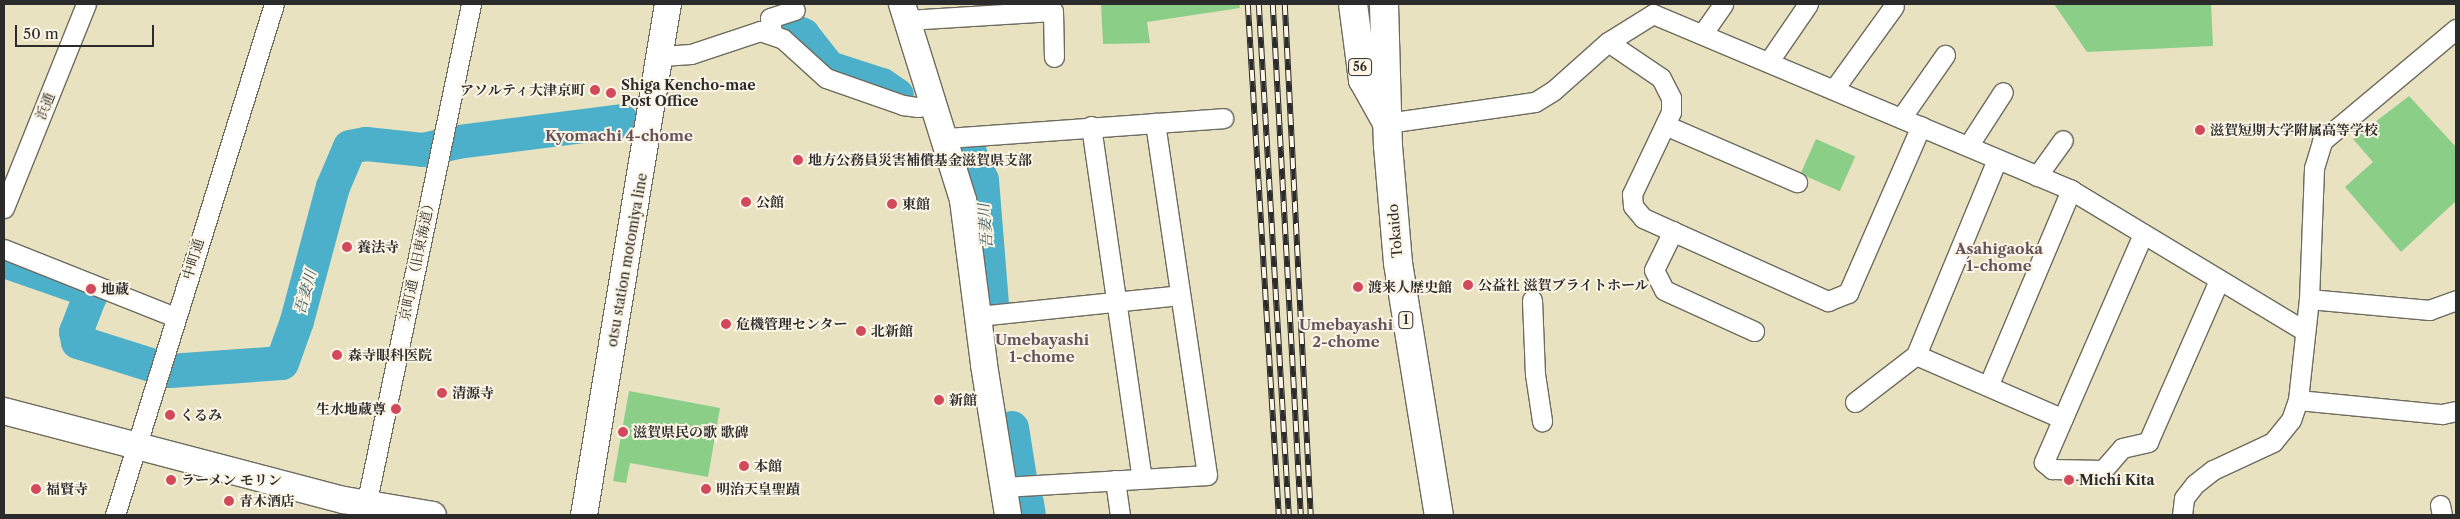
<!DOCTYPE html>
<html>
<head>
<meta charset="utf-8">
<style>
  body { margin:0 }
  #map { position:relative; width:2460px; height:519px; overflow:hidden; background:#e9e2c0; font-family:"Libre Caslon Text","Noto Serif JP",serif }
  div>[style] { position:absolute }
  .green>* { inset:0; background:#8ace87; transform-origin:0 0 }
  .river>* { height:34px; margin:-17px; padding:0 17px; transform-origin:17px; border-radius:17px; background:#4cb0cb }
  .roads { filter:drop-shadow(1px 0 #6e6b5f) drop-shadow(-1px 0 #6e6b5f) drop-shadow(0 1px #6e6b5f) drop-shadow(0 -1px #6e6b5f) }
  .street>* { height:19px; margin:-9.5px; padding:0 9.5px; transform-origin:9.5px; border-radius:9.5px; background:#fff }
  .secondary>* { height:26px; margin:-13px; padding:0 13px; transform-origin:13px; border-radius:13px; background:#fff }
  .primary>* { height:28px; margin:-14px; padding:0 14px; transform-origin:14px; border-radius:14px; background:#fff }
  .highway>* { height:28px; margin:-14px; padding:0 14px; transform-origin:14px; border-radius:14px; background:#fff }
  .rail>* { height:5.5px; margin-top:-2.75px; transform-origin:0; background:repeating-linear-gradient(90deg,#fcf5e5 0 11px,#2b2b2b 0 22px); box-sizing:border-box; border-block:1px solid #2b2b2b }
  .dots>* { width:14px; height:14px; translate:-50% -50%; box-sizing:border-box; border:2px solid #fcf5e5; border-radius:50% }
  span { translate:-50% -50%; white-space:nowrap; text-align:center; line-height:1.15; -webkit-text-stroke:4px #fcf5e5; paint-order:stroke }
  .shield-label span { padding:1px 4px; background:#fcf5e5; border:1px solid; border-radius:4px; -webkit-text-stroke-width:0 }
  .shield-label { font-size:12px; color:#2b2b2b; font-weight:700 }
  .poi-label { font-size:14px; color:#2b2b2b; font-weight:700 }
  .left { translate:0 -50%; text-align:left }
  .right { translate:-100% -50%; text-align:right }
  .street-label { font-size:14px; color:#2b2b2b }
  .neighbourhood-label { font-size:15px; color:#64535b; font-weight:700 }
  .water-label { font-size:15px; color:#375a63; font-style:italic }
  .frame { position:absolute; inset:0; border:5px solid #2b2b2b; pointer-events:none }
  .scale { position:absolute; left:15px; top:25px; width:139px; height:22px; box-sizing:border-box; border:2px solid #2b2b2b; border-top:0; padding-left:6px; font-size:15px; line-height:18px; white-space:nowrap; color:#2b2b2b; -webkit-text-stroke:4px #fcf5e5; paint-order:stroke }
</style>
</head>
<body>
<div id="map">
  <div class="green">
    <div style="clip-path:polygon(1101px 4px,1239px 4px,1240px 8px,1147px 22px,1150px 43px,1103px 44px)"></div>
    <div style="clip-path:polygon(2054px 4px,2211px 4px,2213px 46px,2087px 52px)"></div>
    <div style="clip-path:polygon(2409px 96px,2456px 147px,2456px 201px,2401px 252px,2345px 187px,2373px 162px,2353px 139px)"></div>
    <div style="left:1816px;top:139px;width:43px;height:38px;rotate:24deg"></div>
    <div style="clip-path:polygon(629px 391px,720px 408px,708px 477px,630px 463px,626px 483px,613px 481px)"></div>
  </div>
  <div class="river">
    <div style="left:781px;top:26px;width:24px;rotate:22deg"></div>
    <div style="left:803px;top:35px;width:42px;rotate:51.8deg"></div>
    <div style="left:829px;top:68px;width:56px;rotate:17.8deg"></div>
    <div style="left:882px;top:85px;width:18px;rotate:34deg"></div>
    <div style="left:968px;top:149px;width:34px;rotate:66deg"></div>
    <div style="left:982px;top:180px;width:125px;rotate:85.4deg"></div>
    <div style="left:4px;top:261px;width:86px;rotate:19.1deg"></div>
    <div style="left:85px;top:289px;width:9px;rotate:54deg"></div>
    <div style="left:90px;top:296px;width:39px;rotate:111deg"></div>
    <div style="left:76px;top:332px;width:10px;rotate:79deg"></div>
    <div style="left:78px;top:342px;width:96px;rotate:17.5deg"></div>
    <div style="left:170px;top:371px;width:112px;rotate:-4.1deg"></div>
    <div style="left:282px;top:363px;width:45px;rotate:-70.3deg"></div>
    <div style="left:297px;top:321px;width:139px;rotate:-75deg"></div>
    <div style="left:333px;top:187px;width:43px;rotate:-67deg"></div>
    <div style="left:350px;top:147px;width:16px;rotate:-11deg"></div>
    <div style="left:366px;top:144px;width:57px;rotate:6deg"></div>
    <div style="left:423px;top:150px;width:36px;rotate:-13deg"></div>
    <div style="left:458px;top:142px;width:165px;rotate:-7.3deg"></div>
    <div style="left:1012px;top:428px;width:51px;rotate:80.9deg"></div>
    <div style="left:1027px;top:503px;width:12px;rotate:81deg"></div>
  </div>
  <div class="roads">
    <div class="street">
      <div style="left:907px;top:20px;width:146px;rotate:-3.5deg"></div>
      <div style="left:1053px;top:11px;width:46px;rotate:88.8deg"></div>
      <div style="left:1703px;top:33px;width:35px;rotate:-55deg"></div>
      <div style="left:772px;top:34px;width:16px;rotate:-97deg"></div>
      <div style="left:770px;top:18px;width:26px;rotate:-18deg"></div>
      <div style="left:1608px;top:42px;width:64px;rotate:34.2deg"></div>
      <div style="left:1661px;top:78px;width:22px;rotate:63deg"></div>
      <div style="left:1671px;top:98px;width:14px;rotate:90deg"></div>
      <div style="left:1671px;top:112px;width:91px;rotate:115.4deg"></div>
      <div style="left:1632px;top:194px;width:12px;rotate:85deg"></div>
      <div style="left:1633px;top:206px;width:16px;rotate:50deg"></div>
      <div style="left:1643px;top:218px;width:203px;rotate:24.2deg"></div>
      <div style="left:1828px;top:301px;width:22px;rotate:-22deg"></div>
      <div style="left:1848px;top:293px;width:182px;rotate:-66.4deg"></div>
      <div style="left:662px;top:56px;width:29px;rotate:-4deg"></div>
      <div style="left:691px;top:54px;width:73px;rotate:-18.4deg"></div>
      <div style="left:760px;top:31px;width:24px;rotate:19deg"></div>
      <div style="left:783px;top:39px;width:58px;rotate:42.2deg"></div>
      <div style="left:826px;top:78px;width:82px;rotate:19.3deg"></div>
      <div style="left:903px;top:105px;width:15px;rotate:8deg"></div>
      <div style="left:918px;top:107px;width:17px;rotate:-10deg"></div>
      <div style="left:1769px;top:61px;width:69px;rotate:-55.6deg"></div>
      <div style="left:1834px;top:89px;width:102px;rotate:-54.1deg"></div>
      <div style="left:1901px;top:118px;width:77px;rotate:-55.1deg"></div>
      <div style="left:1387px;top:123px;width:149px;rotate:-8.1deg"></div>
      <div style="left:1535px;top:102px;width:22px;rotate:-32deg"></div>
      <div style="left:1554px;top:90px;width:72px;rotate:-41.6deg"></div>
      <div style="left:1608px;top:42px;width:53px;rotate:-31.9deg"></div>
      <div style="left:1653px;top:14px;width:454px;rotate:22.8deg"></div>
      <div style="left:2071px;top:190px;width:273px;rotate:31.1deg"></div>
      <div style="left:1665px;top:125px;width:144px;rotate:23.4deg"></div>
      <div style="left:1091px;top:126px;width:356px;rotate:81.8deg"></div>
      <div style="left:946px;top:138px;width:278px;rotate:-4.1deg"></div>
      <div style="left:1968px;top:146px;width:64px;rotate:-57.1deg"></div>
      <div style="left:2037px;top:176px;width:44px;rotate:-54.2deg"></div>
      <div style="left:4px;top:208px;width:220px;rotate:-68.1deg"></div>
      <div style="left:1673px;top:231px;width:43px;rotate:116deg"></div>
      <div style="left:1654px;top:270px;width:22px;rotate:63deg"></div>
      <div style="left:1664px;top:290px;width:99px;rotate:24.5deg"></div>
      <div style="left:2143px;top:234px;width:249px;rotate:113.5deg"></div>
      <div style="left:2044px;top:462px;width:11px;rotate:41deg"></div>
      <div style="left:2052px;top:469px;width:51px;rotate:1.1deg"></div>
      <div style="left:2103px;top:470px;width:29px;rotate:-49deg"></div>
      <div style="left:2122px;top:448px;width:27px;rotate:-13deg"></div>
      <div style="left:2148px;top:442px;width:177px;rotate:-66.3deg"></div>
      <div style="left:4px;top:249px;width:184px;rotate:21.7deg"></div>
      <div style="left:2309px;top:299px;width:121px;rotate:5.2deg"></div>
      <div style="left:2429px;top:310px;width:29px;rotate:-20deg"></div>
      <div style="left:1532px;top:300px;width:74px;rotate:87.7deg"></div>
      <div style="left:1535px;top:374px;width:48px;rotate:81.5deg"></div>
      <div style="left:978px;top:316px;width:203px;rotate:-5.9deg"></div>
      <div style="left:1916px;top:355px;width:160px;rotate:23.5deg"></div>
      <div style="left:1989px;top:384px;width:211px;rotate:-67.1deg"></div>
      <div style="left:2298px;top:400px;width:145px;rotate:5.6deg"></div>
      <div style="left:2442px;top:414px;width:14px;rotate:-12deg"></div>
      <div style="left:1855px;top:402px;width:77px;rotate:-37.6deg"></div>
      <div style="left:1916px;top:355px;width:212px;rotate:-67.5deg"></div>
      <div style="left:1115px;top:480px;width:35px;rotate:82deg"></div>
      <div style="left:1004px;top:487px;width:203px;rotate:-3.4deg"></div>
      <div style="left:1207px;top:475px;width:356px;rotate:-98.4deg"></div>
      <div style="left:2440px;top:505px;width:10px;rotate:79deg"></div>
      <div style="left:115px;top:515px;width:535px;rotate:-72.72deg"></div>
      <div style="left:364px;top:515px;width:522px;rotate:-78.17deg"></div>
      <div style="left:2182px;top:515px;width:17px;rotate:-83deg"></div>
      <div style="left:2184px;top:498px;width:18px;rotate:-52deg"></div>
      <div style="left:2195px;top:484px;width:23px;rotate:-38deg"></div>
      <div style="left:2213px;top:470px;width:66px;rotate:-25deg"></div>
      <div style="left:2273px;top:442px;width:28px;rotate:-51deg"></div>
      <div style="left:2291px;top:420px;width:21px;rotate:-71deg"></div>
      <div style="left:2298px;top:400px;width:102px;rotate:-83.8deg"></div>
      <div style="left:2309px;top:299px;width:131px;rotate:-87.8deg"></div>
      <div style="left:2314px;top:168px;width:28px;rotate:-73deg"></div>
      <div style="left:2322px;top:141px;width:175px;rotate:-39.9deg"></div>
    </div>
    <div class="secondary">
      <div style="left:902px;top:4px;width:205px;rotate:72.7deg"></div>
      <div style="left:963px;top:200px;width:166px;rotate:82.7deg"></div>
      <div style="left:984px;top:365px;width:152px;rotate:80.9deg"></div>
      <div style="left:4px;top:411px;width:351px;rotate:14.7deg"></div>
      <div style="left:344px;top:500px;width:90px;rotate:9.6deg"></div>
      <div style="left:584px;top:515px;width:518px;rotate:-80.67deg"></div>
    </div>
    <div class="primary">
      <div style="left:1353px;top:4px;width:77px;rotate:82.5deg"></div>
      <div style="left:1363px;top:80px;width:49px;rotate:60.8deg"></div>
    </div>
    <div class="highway">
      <div style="left:1384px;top:4px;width:142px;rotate:88.4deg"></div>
      <div style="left:1388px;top:146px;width:117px;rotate:85.1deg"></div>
      <div style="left:1398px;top:263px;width:255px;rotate:80.8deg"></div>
    </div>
  </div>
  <div class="rail">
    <div style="left:1248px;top:4px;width:512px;rotate:86.53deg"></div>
    <div style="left:1259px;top:4px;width:512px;rotate:86.64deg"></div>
    <div style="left:1273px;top:4px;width:512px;rotate:86.86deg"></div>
    <div style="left:1285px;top:4px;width:512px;rotate:87.09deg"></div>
  </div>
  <div class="dots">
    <div style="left:595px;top:90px;background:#d1495b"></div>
    <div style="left:611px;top:93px;background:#d1495b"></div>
    <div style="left:2200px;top:130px;background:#d1495b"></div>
    <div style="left:798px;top:160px;background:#d1495b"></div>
    <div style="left:746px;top:202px;background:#d1495b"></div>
    <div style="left:892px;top:204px;background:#d1495b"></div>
    <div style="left:347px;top:247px;background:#d1495b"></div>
    <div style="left:1468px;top:285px;background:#d1495b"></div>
    <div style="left:1358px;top:287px;background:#d1495b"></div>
    <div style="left:91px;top:289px;background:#d1495b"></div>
    <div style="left:726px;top:324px;background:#d1495b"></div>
    <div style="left:861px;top:331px;background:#d1495b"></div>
    <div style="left:337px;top:355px;background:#d1495b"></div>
    <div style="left:442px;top:393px;background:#d1495b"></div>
    <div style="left:939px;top:400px;background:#d1495b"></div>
    <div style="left:396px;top:409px;background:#d1495b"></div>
    <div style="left:170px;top:415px;background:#d1495b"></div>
    <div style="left:623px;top:432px;background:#d1495b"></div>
    <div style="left:744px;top:466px;background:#d1495b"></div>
    <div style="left:171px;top:480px;background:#d1495b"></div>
    <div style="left:2069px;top:480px;background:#d1495b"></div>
    <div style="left:36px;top:489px;background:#d1495b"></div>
    <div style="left:706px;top:489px;background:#d1495b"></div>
    <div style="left:229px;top:501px;background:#d1495b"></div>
  </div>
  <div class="shield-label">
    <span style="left:1360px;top:67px">56</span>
    <span style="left:1406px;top:320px">1</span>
  </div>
  <div class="poi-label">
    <span class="left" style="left:621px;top:93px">Shiga Kencho-mae<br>Post Office</span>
    <span class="right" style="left:585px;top:90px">アソルティ大津京町</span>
    <span class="left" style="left:2210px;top:130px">滋賀短期大学附属高等学校</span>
    <span class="left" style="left:808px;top:160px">地方公務員災害補償基金滋賀県支部</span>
    <span class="left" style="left:756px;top:202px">公館</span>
    <span class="left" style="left:902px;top:204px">東館</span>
    <span class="left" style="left:357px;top:247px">養法寺</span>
    <span class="left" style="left:1478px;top:285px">公益社 滋賀ブライトホール</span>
    <span class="left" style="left:1368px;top:287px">渡来人歴史館</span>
    <span class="left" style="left:101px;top:289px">地蔵</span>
    <span class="left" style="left:736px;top:324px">危機管理センター</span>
    <span class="left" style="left:871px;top:331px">北新館</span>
    <span class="left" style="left:348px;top:355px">森寺眼科医院</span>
    <span class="left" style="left:452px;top:393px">清源寺</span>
    <span class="left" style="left:949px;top:400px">新館</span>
    <span class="right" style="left:386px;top:409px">生水地蔵尊</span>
    <span class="left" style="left:180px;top:415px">くるみ</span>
    <span class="left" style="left:633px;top:432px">滋賀県民の歌 歌碑</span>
    <span class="left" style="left:754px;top:466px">本館</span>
    <span class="left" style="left:181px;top:480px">ラーメン モリン</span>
    <span class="left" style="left:2079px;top:480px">Michi Kita</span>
    <span class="left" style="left:46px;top:489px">福賢寺</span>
    <span class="left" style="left:716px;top:489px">明治天皇聖蹟</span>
    <span class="left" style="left:239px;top:501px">青木酒店</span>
  </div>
  <div class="street-label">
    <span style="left:45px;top:106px;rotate:-68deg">浜通</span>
    <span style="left:1395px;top:231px;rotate:-95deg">Tokaido</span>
    <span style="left:193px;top:259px;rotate:-73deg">中町通</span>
    <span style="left:417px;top:259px;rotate:-78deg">京町通（旧東海道）</span>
    <span style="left:627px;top:260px;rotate:-80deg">otsu station motomiya line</span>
  </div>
  <div class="neighbourhood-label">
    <span style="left:619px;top:136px">Kyomachi 4-chome</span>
    <span style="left:1999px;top:257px">Asahigaoka<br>1-chome</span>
    <span style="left:1346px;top:333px">Umebayashi<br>2-chome</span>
    <span style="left:1042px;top:348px">Umebayashi<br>1-chome</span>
  </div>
  <div class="water-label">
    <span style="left:985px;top:226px;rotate:-94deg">吾妻川</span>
    <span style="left:305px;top:292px;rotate:-75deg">吾妻川</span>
  </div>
  <div class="frame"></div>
  <div class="scale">50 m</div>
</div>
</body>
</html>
